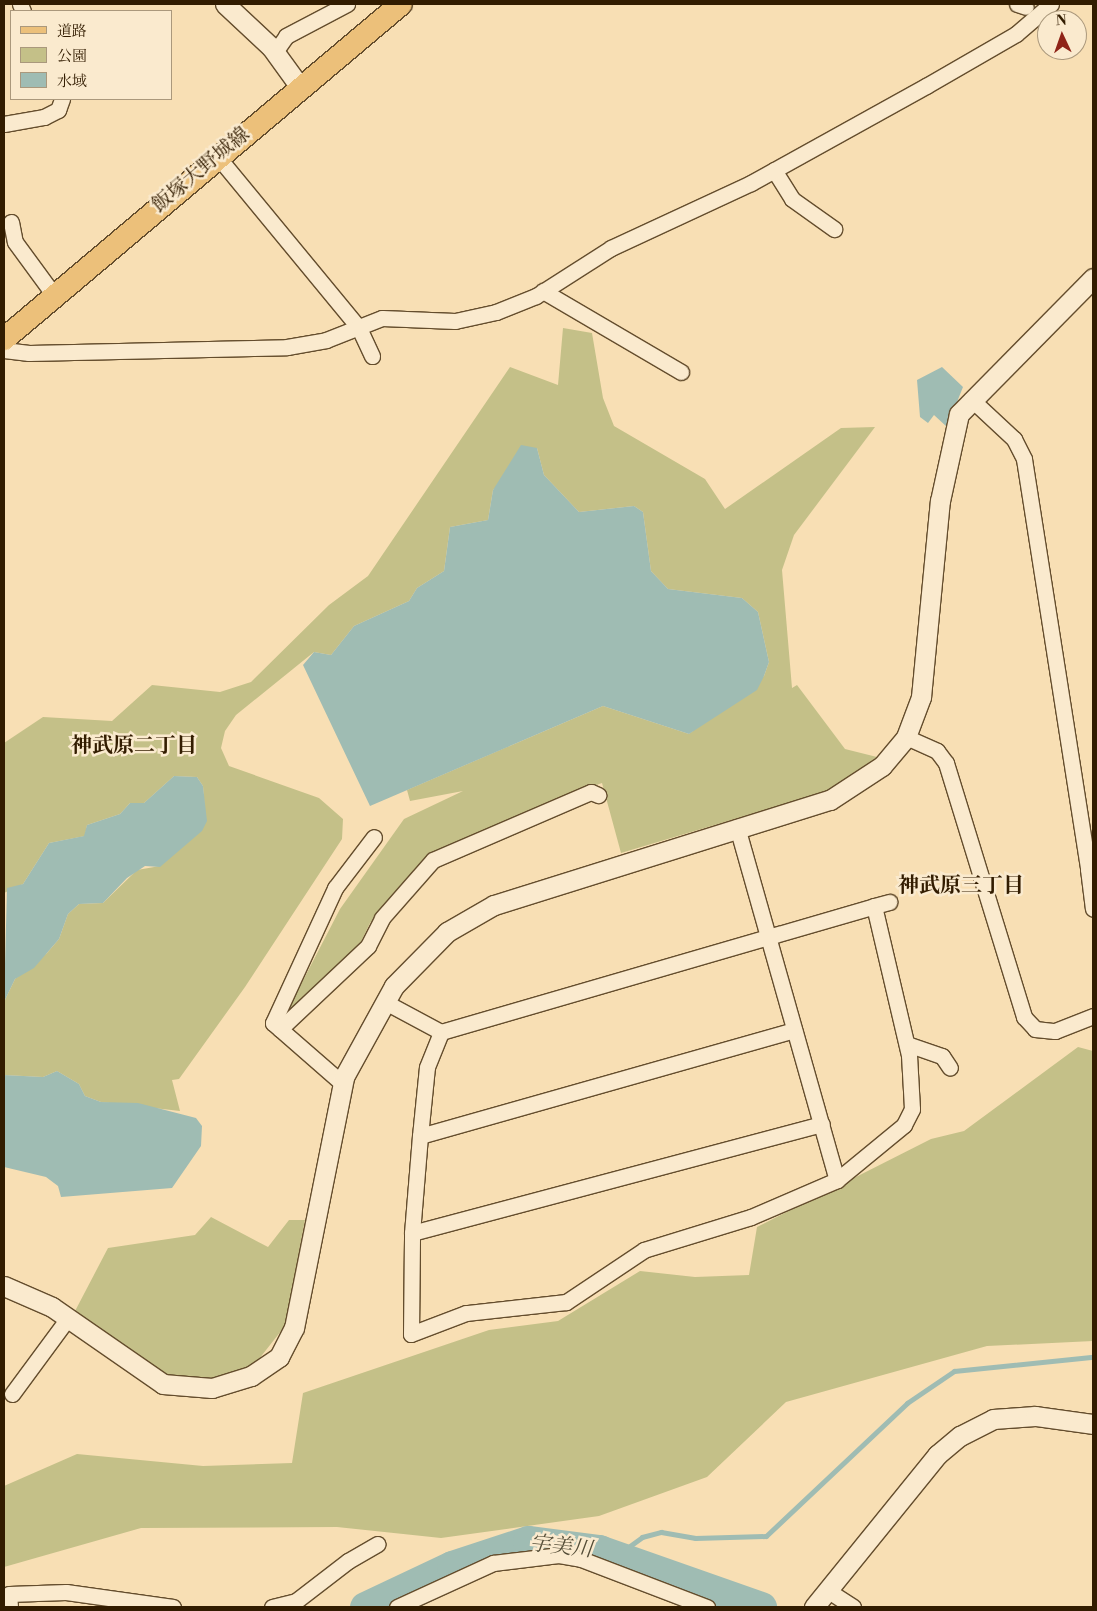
<!DOCTYPE html>
<html>
<head>
<meta charset="utf-8">
<style>
  body { margin:0 }
  #map { position:relative; width:1097px; height:1611px; overflow:hidden; background:#f8dfb4; font-family:"Libre Bodoni","Noto Serif JP",serif }
  div>[style] { position:absolute }
  .green>* { inset:0; background:#c4c088 }
  .water>* { inset:0; background:#9fbcb3 }
  .stream>* { height:5px; margin:-2.5px; padding:0 2.5px; transform-origin:2.5px; border-radius:2.5px; background:#9fbcb3 }
  .river>* { height:31px; margin:-15.5px; padding:0 15.5px; transform-origin:15.5px; border-radius:15.5px; background:#9fbcb3 }
  .roads { filter:drop-shadow(1px 0 #644d2d) drop-shadow(-1px 0 #644d2d) drop-shadow(0 1px #644d2d) drop-shadow(0 -1px #644d2d) }
  .minor>* { height:15px; margin:-7.5px; padding:0 7.5px; transform-origin:7.5px; border-radius:7.5px; background:#faeace }
  .tertiary>* { height:19px; margin:-9.5px; padding:0 9.5px; transform-origin:9.5px; border-radius:9.5px; background:#faeace }
  .primary>* { height:22px; margin:-11px; padding:0 11px; transform-origin:11px; border-radius:11px; background:#ecc07a }
  span { translate:-50% -50%; white-space:nowrap; text-align:center; line-height:1.15; -webkit-text-stroke:5px #faeace; paint-order:stroke }
  .street-label { font-size:20px; color:#321c00 }
  .neighbourhood-label { font-size:21px; color:#321c00; font-weight:700 }
  .water-label { font-size:21px; color:#534c36; font-style:italic }
  .frame { position:absolute; inset:0; border:5px solid #321c00; pointer-events:none }
  .legend { position:absolute; left:10px; top:10px; width:162px; height:90px; box-sizing:border-box; background:#faeace; border:1px solid #aa987c; margin:0; padding:6px 9px; list-style:none; font-size:15px; color:#321c00 }
  .legend li { display:flex; align-items:center; gap:10px; height:25px }
  .legend b { width:25px; border:1px solid #aa987c }
  .north { position:absolute; left:1037px; top:10px; width:50px; height:50px; box-sizing:border-box; background:#faeace; border:1px solid #aa987c; border-radius:50%; rotate:357deg; font-size:14px; font-weight:700; line-height:20px; text-align:center; color:#321c00 }
  .north::after { content:''; display:block; margin:auto; width:18px; height:22px; background:#8f2418; clip-path:polygon(50% 0,100% 100%,50% 72%,0 100%) }
</style>
</head>
<body>
<div id="map">
  <div class="green">
    <div style="clip-path:polygon(563px 328px,592px 333px,603px 398px,614px 426px,705px 479px,725px 509px,841px 428px,875px 427px,794px 535px,782px 570px,792px 688px,797px 685px,845px 749px,877px 757px,828px 791px,621px 853px,602px 783px,544px 804px,432px 854px,370px 923px,360px 944px,283px 1019px,340px 909px,404px 819px,463px 791px,410px 801px,407px 790px,603px 706px,689px 734px,764px 676px,769px 662px,758px 612px,742px 598px,668px 589px,651px 571px,643px 512px,634px 506px,579px 512px,544px 475px,537px 448px,493px 490px,488px 520px,450px 527px,444px 571px,417px 588px,409px 601px,354px 626px,331px 655px,314px 652px,236px 715px,225px 731px,221px 748px,229px 766px,319px 798px,343px 819px,342px 839px,245px 987px,179px 1079px,172px 1080px,180px 1111px,101px 1102px,85px 1096px,79px 1084px,57px 1071px,43px 1077px,4px 1075px,4px 1002px,15px 979px,47px 953px,59px 939px,68px 914px,79px 904px,103px 903px,137px 870px,160px 866px,182px 846px,205px 813px,203px 786px,197px 777px,174px 776px,144px 803px,130px 803px,120px 814px,87px 825px,85px 836px,49px 843px,23px 884px,4px 893px,4px 743px,43px 717px,112px 721px,152px 685px,220px 692px,251px 682px,329px 605px,368px 576px,510px 367px,558px 385px)"></div>
    <div style="clip-path:polygon(1078px 1047px,1093px 1051px,1093px 1341px,987px 1346px,786px 1402px,707px 1477px,599px 1516px,441px 1538px,337px 1527px,141px 1528px,4px 1567px,4px 1486px,77px 1454px,203px 1466px,292px 1463px,303px 1393px,489px 1330px,558px 1321px,640px 1271px,695px 1277px,749px 1275px,757px 1227px,931px 1139px,964px 1131px)"></div>
    <div style="clip-path:polygon(211px 1217px,268px 1247px,289px 1220px,305px 1220px,285px 1326px,255px 1364px,211px 1381px,171px 1378px,74px 1313px,108px 1248px,195px 1235px)"></div>
  </div>
  <div class="water">
    <div style="clip-path:polygon(942px 367px,963px 387px,947px 427px,934px 415px,928px 423px,920px 417px,917px 380px)"></div>
    <div style="clip-path:polygon(521px 445px,537px 448px,544px 475px,579px 512px,634px 506px,643px 512px,651px 571px,668px 589px,742px 598px,758px 612px,769px 662px,764px 676px,757px 690px,689px 734px,603px 706px,370px 806px,303px 665px,314px 652px,331px 655px,354px 626px,409px 601px,417px 588px,444px 571px,450px 527px,488px 520px,493px 490px)"></div>
    <div style="clip-path:polygon(174px 776px,197px 777px,203px 786px,207px 821px,202px 831px,160px 867px,145px 866px,127px 878px,103px 903px,79px 904px,68px 914px,59px 939px,34px 968px,15px 979px,4px 1002px,7px 888px,23px 884px,49px 843px,84px 836px,87px 825px,120px 814px,130px 803px,144px 803px)"></div>
    <div style="clip-path:polygon(57px 1071px,79px 1084px,85px 1096px,101px 1102px,138px 1103px,196px 1118px,202px 1126px,201px 1146px,172px 1188px,61px 1197px,58px 1186px,46px 1177px,4px 1167px,4px 1075px,43px 1077px)"></div>
  </div>
  <div class="stream">
    <div style="left:616px;top:1556px;width:32px;rotate:-36deg"></div>
    <div style="left:642px;top:1537px;width:20px;rotate:-15deg"></div>
    <div style="left:661px;top:1532px;width:35px;rotate:10deg"></div>
    <div style="left:695px;top:1538px;width:71px;rotate:-1.6deg"></div>
    <div style="left:766px;top:1536px;width:194px;rotate:-43.3deg"></div>
    <div style="left:907px;top:1403px;width:57px;rotate:-34.2deg"></div>
    <div style="left:954px;top:1371px;width:140px;rotate:-5.8deg"></div>
  </div>
  <div class="river">
    <div style="left:365px;top:1607px;width:96px;rotate:-25.2deg"></div>
    <div style="left:452px;top:1566px;width:80px;rotate:-18.2deg"></div>
    <div style="left:528px;top:1541px;width:72px;rotate:7.2deg"></div>
    <div style="left:599px;top:1550px;width:172px;rotate:19.4deg"></div>
  </div>
  <div class="roads">
    <div class="minor">
      <div style="left:20px;top:4px;width:8px;rotate:67deg"></div>
      <div style="left:1017px;top:4px;width:9px;rotate:18deg"></div>
      <div style="left:275px;top:52px;width:19px;rotate:-55deg"></div>
      <div style="left:286px;top:36px;width:69px;rotate:-27.7deg"></div>
      <div style="left:4px;top:124px;width:41px;rotate:-9.9deg"></div>
      <div style="left:44px;top:117px;width:16px;rotate:-27deg"></div>
      <div style="left:58px;top:110px;width:12px;rotate:-70deg"></div>
      <div style="left:218px;top:157px;width:222px;rotate:50.5deg"></div>
      <div style="left:359px;top:328px;width:31px;rotate:65deg"></div>
      <div style="left:774px;top:170px;width:34px;rotate:58deg"></div>
      <div style="left:792px;top:199px;width:52px;rotate:35.5deg"></div>
      <div style="left:11px;top:222px;width:20px;rotate:79deg"></div>
      <div style="left:15px;top:242px;width:66px;rotate:53.7deg"></div>
      <div style="left:543px;top:291px;width:160px;rotate:30.4deg"></div>
      <div style="left:4px;top:350px;width:25px;rotate:7deg"></div>
      <div style="left:29px;top:353px;width:258px;rotate:-1.3deg"></div>
      <div style="left:287px;top:347px;width:40px;rotate:-10deg"></div>
      <div style="left:326px;top:340px;width:60px;rotate:-21.4deg"></div>
      <div style="left:382px;top:318px;width:73px;rotate:2.4deg"></div>
      <div style="left:455px;top:321px;width:42px;rotate:-12.4deg"></div>
      <div style="left:496px;top:312px;width:43px;rotate:-21.8deg"></div>
      <div style="left:536px;top:296px;width:89px;rotate:-32.6deg"></div>
      <div style="left:611px;top:248px;width:154px;rotate:-24.9deg"></div>
      <div style="left:751px;top:183px;width:200px;rotate:-29deg"></div>
      <div style="left:926px;top:86px;width:104px;rotate:-30deg"></div>
      <div style="left:1016px;top:34px;width:46px;rotate:-40.6deg"></div>
      <div style="left:971px;top:399px;width:59px;rotate:42.9deg"></div>
      <div style="left:1014px;top:439px;width:22px;rotate:63deg"></div>
      <div style="left:1024px;top:459px;width:415px;rotate:81.1deg"></div>
      <div style="left:1088px;top:869px;width:5px"></div>
      <div style="left:906px;top:737px;width:34px;rotate:24deg"></div>
      <div style="left:937px;top:751px;width:15px;rotate:53deg"></div>
      <div style="left:946px;top:763px;width:266px;rotate:72.9deg"></div>
      <div style="left:1024px;top:1017px;width:16px;rotate:47deg"></div>
      <div style="left:1035px;top:1029px;width:20px;rotate:6deg"></div>
      <div style="left:1055px;top:1031px;width:41px;rotate:-21.5deg"></div>
      <div style="left:737px;top:827px;width:367px;rotate:74.2deg"></div>
      <div style="left:1088px;top:869px;width:40px;rotate:82.9deg"></div>
      <div style="left:874px;top:906px;width:16px;rotate:-15deg"></div>
      <div style="left:385px;top:1002px;width:64px;rotate:28.2deg"></div>
      <div style="left:441px;top:1032px;width:451px;rotate:-16.2deg"></div>
      <div style="left:874px;top:906px;width:153px;rotate:76.8deg"></div>
      <div style="left:909px;top:1055px;width:54px;rotate:86.8deg"></div>
      <div style="left:912px;top:1109px;width:18px;rotate:117deg"></div>
      <div style="left:904px;top:1125px;width:87px;rotate:140.6deg"></div>
      <div style="left:837px;top:1180px;width:94px;rotate:156.7deg"></div>
      <div style="left:751px;top:1217px;width:112px;rotate:162.9deg"></div>
      <div style="left:644px;top:1250px;width:94px;rotate:146.3deg"></div>
      <div style="left:566px;top:1302px;width:101px;rotate:173.7deg"></div>
      <div style="left:466px;top:1313px;width:59px;rotate:159.1deg"></div>
      <div style="left:411px;top:1334px;width:101px;rotate:-89.4deg"></div>
      <div style="left:412px;top:1233px;width:97px;rotate:-85.3deg"></div>
      <div style="left:420px;top:1136px;width:69px;rotate:-84.2deg"></div>
      <div style="left:427px;top:1067px;width:38px;rotate:-68deg"></div>
      <div style="left:280px;top:1029px;width:121px;rotate:-43.3deg"></div>
      <div style="left:368px;top:946px;width:31px;rotate:-63deg"></div>
      <div style="left:382px;top:918px;width:77px;rotate:-48.7deg"></div>
      <div style="left:433px;top:860px;width:172px;rotate:-23.3deg"></div>
      <div style="left:591px;top:792px;width:8px;rotate:23deg"></div>
      <div style="left:907px;top:1044px;width:37px;rotate:19deg"></div>
      <div style="left:942px;top:1056px;width:14px;rotate:56deg"></div>
      <div style="left:343px;top:1084px;width:93px;rotate:-138.9deg"></div>
      <div style="left:273px;top:1023px;width:149px;rotate:-65.3deg"></div>
      <div style="left:335px;top:888px;width:64px;rotate:-52.6deg"></div>
      <div style="left:420px;top:1136px;width:389px;rotate:-15.8deg"></div>
      <div style="left:412px;top:1233px;width:424px;rotate:-14.9deg"></div>
      <div style="left:12px;top:1394px;width:94px;rotate:-53.6deg"></div>
      <div style="left:827px;top:1590px;width:31px;rotate:33deg"></div>
      <div style="left:10px;top:1607px;width:13px;rotate:-94deg"></div>
      <div style="left:9px;top:1594px;width:57px;rotate:-2deg"></div>
      <div style="left:66px;top:1592px;width:108px;rotate:8deg"></div>
      <div style="left:272px;top:1607px;width:25px;rotate:-14deg"></div>
      <div style="left:296px;top:1601px;width:66px;rotate:-37.6deg"></div>
      <div style="left:348px;top:1561px;width:34px;rotate:-30deg"></div>
      <div style="left:397px;top:1607px;width:106px;rotate:-24.6deg"></div>
      <div style="left:493px;top:1563px;width:66px;rotate:-6.9deg"></div>
      <div style="left:559px;top:1555px;width:22px;rotate:10deg"></div>
      <div style="left:581px;top:1559px;width:135px;rotate:20.9deg"></div>
    </div>
    <div class="tertiary">
      <div style="left:225px;top:4px;width:63px;rotate:43.1deg"></div>
      <div style="left:271px;top:47px;width:49px;rotate:54.1deg"></div>
      <div style="left:4px;top:1286px;width:52px;rotate:23.6deg"></div>
      <div style="left:52px;top:1307px;width:135px;rotate:34.7deg"></div>
      <div style="left:163px;top:1384px;width:49px;rotate:4.7deg"></div>
      <div style="left:212px;top:1388px;width:41px;rotate:-17.1deg"></div>
      <div style="left:251px;top:1376px;width:34px;rotate:-34deg"></div>
      <div style="left:279px;top:1357px;width:33px;rotate:-63deg"></div>
      <div style="left:294px;top:1328px;width:256px;rotate:-78.7deg"></div>
      <div style="left:344px;top:1077px;width:104px;rotate:-61.2deg"></div>
      <div style="left:394px;top:986px;width:76px;rotate:-45.5deg"></div>
      <div style="left:447px;top:932px;width:54px;rotate:-29.9deg"></div>
      <div style="left:494px;top:905px;width:352px;rotate:-17.4deg"></div>
      <div style="left:830px;top:800px;width:62px;rotate:-33.2deg"></div>
      <div style="left:882px;top:766px;width:38px;rotate:-50deg"></div>
      <div style="left:906px;top:737px;width:43px;rotate:-69.4deg"></div>
      <div style="left:921px;top:697px;width:197px;rotate:-84.5deg"></div>
      <div style="left:940px;top:501px;width:89px;rotate:-77.7deg"></div>
      <div style="left:959px;top:414px;width:191px;rotate:-45.4deg"></div>
      <div style="left:814px;top:1607px;width:196px;rotate:-51deg"></div>
      <div style="left:937px;top:1455px;width:30px;rotate:-40deg"></div>
      <div style="left:960px;top:1436px;width:37px;rotate:-27deg"></div>
      <div style="left:993px;top:1419px;width:42px;rotate:-4.1deg"></div>
      <div style="left:1035px;top:1416px;width:59px;rotate:7.9deg"></div>
    </div>
    <div class="primary">
      <div style="left:4px;top:339px;width:519px;rotate:-40.16deg"></div>
    </div>
  </div>
  <div class="street-label">
    <span style="left:201px;top:170px;rotate:-40deg">飯塚大野城線</span>
  </div>
  <div class="neighbourhood-label">
    <span style="left:134px;top:746px">神武原二丁目</span>
    <span style="left:961px;top:886px">神武原三丁目</span>
  </div>
  <div class="water-label">
    <span style="left:561px;top:1547px;rotate:6deg">宇美川</span>
  </div>
  <div class="frame"></div>
  <ul class="legend">
  <li><b style="height:6px;background:#ecc07a"></b>道路</li>
  <li><b style="height:14px;background:#c4c088"></b>公園</li>
  <li><b style="height:14px;background:#9fbcb3"></b>水域</li>
  </ul>
  <div class="north">N</div>
</div>
</body>
</html>
